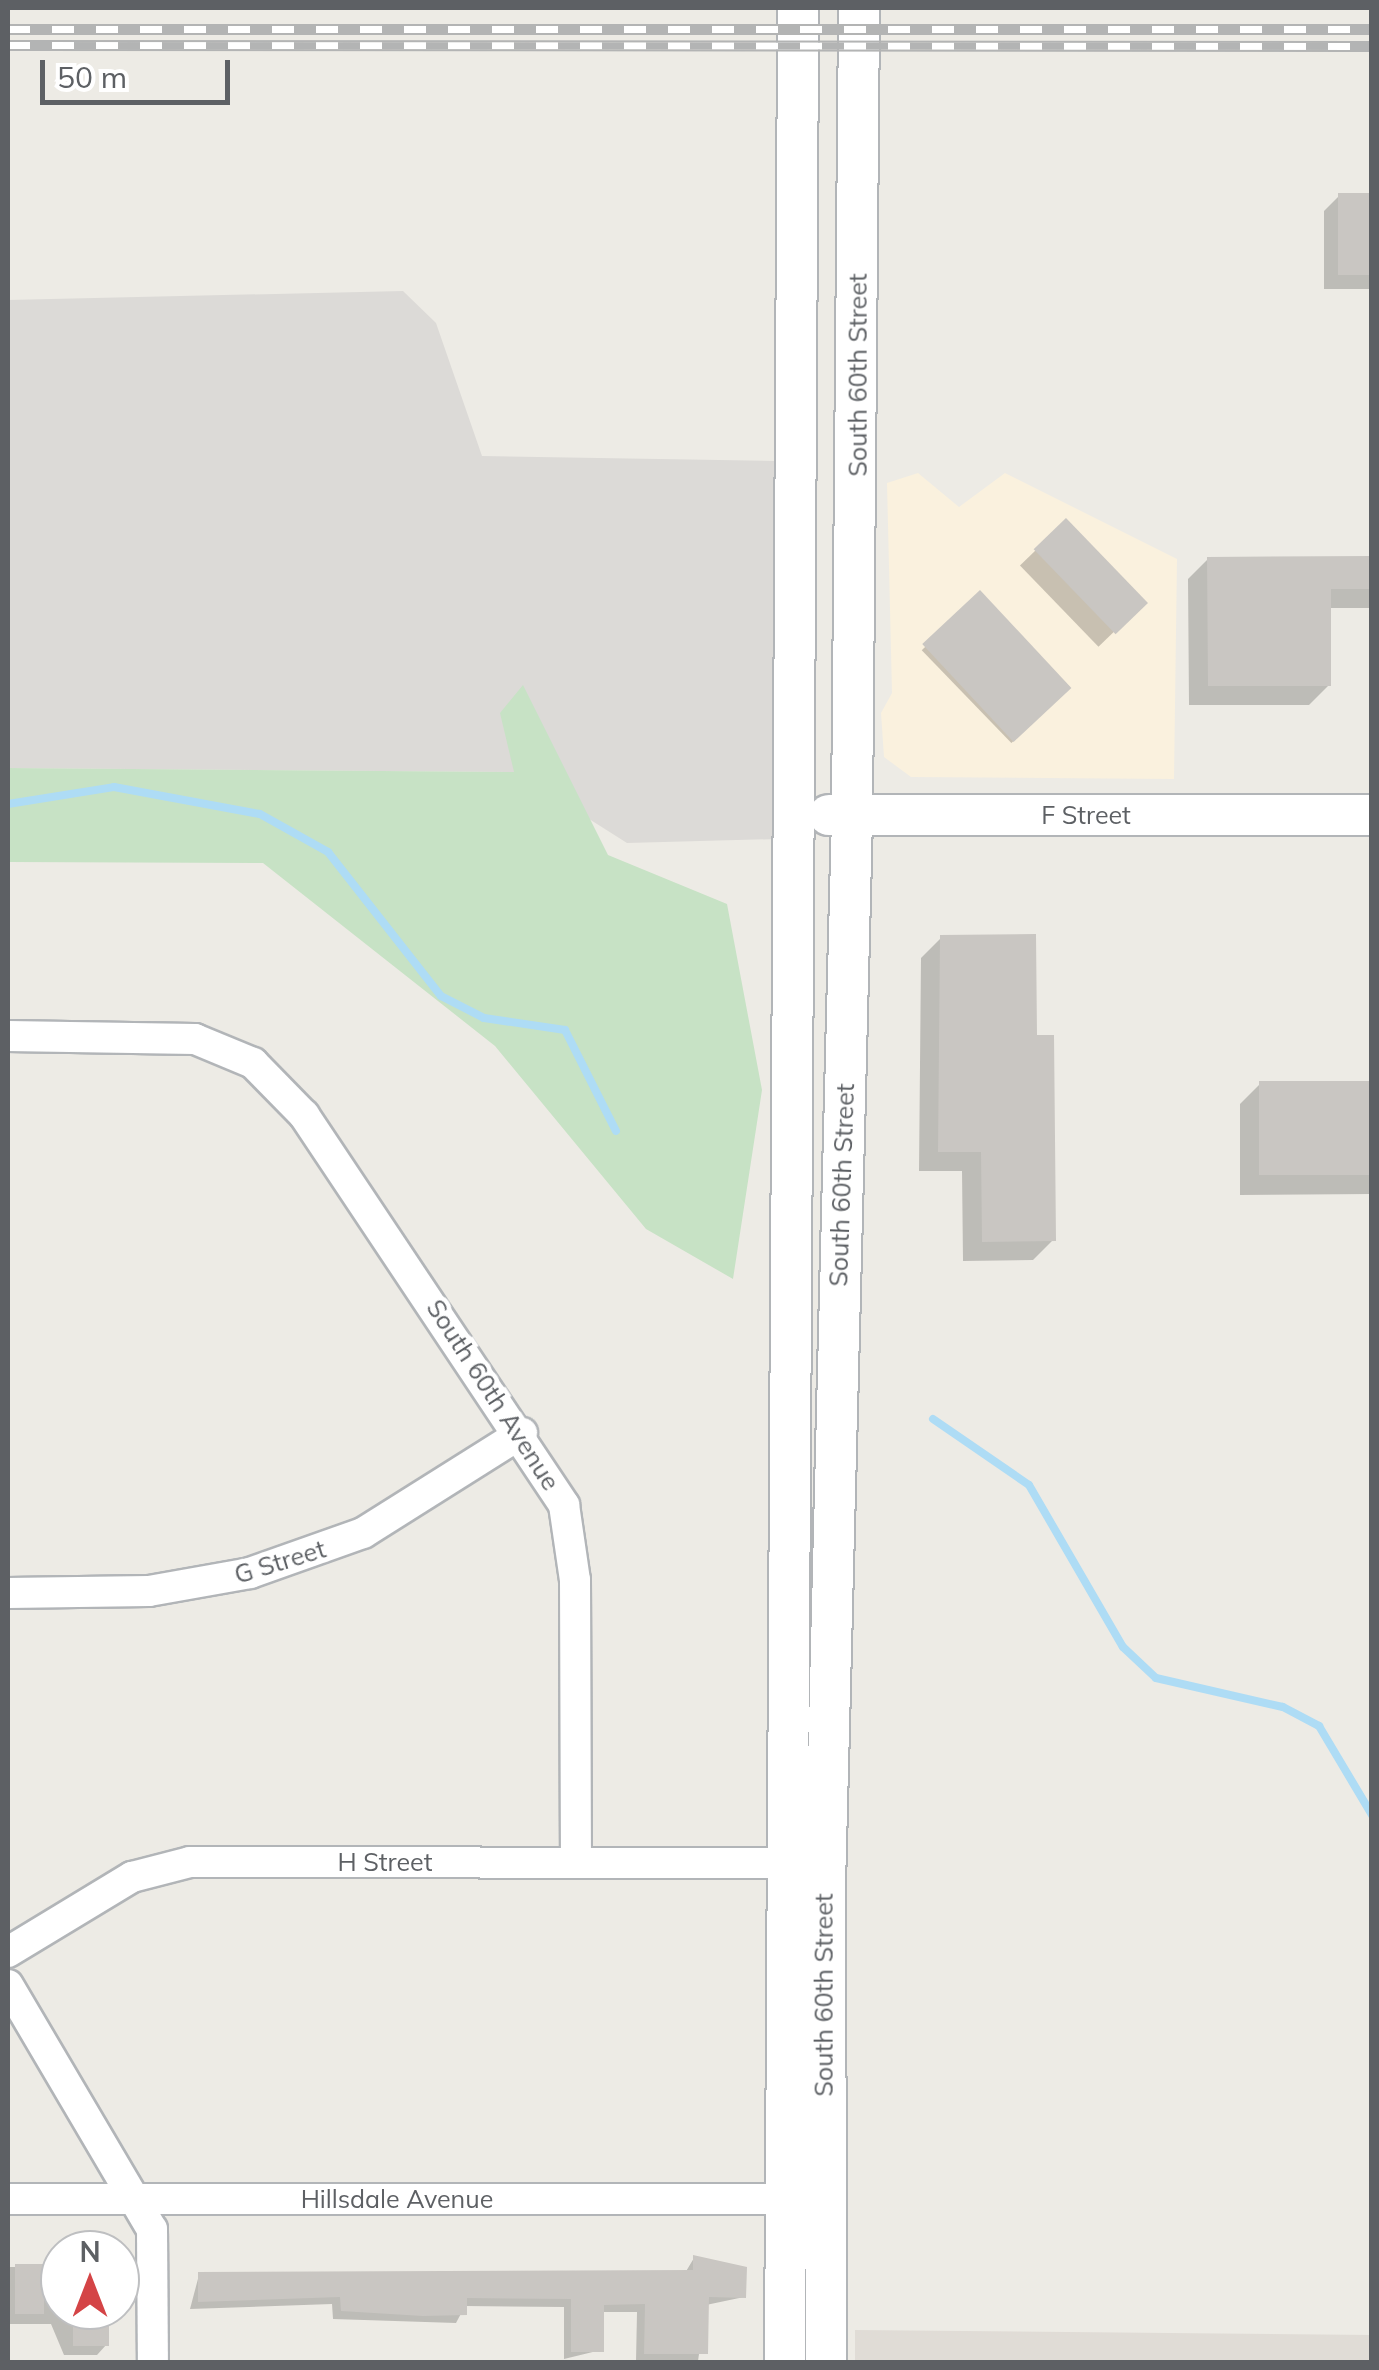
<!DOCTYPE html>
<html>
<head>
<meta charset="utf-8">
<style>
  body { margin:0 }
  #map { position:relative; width:1379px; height:2370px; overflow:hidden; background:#edebe5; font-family:Mulish,sans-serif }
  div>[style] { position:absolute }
  .commercial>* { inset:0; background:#faf1de }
  .industrial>* { inset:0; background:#dcdad7 }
  .education>* { inset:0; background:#e0dcd6 }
  .green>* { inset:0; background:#c7e2c5 }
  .shadow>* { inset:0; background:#0003; transform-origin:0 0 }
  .stream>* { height:8px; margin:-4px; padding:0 4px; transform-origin:4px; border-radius:4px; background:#aedcf5 }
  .building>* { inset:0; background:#c9c6c2; transform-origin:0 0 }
  .roads { filter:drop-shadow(2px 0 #b2b5b8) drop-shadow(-2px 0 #b2b5b8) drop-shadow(0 2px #b2b5b8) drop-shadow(0 -2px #b2b5b8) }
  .street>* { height:30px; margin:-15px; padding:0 15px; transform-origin:15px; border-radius:15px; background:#fff }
  .secondary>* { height:40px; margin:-20px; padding:0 20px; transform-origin:20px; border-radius:20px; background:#fff }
  .rail>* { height:11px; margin-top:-5.5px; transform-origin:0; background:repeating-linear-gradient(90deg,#fff 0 22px,#b3b4b4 0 44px); box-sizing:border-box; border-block:2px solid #b3b4b4 }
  span { translate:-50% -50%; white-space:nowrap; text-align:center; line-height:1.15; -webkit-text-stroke:9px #fff; paint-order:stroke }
  .street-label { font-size:25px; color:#5d6064 }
  .frame { position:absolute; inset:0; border:10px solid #5d6064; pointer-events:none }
  .north { position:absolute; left:40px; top:2230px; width:100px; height:100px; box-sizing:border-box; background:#fff; border:2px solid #bebfc1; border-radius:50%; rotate:0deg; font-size:28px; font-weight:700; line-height:40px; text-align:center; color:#5d6064 }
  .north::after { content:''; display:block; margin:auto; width:35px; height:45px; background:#d44446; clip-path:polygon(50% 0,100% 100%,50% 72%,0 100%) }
  .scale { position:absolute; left:40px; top:60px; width:190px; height:45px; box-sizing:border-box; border:5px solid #5d6064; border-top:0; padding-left:12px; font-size:30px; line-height:35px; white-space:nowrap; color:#5d6064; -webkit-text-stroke:8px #fff; paint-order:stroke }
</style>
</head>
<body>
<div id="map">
  <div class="commercial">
    <div style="clip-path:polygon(918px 473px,959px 507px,1005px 473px,1177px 559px,1174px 779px,911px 777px,884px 757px,881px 713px,892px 693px,887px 483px)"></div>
  </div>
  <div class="industrial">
    <div style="clip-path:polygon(403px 291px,436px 323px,482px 456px,776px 461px,777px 839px,627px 843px,515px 772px,8px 768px,8px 300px)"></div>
  </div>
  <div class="education">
    <div style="clip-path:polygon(855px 2330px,1371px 2335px,1371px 2362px,855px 2362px)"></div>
  </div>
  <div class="green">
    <div style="clip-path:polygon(523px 685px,608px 855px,727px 904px,762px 1090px,733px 1279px,646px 1229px,495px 1046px,263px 863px,8px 862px,8px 768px,514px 772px,500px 713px)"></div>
  </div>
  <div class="shadow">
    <div style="clip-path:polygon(1339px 196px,1372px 196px,1372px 289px,1324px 289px,1324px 211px)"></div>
    <div style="left:1066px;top:521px;width:113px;height:64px;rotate:46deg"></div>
    <div style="clip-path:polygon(1372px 558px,1372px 608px,1328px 608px,1329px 685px,1309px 705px,1189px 705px,1188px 579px,1208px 559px)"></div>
    <div style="left:980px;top:594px;width:129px;height:81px;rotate:46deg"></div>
    <div style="clip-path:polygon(941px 938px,1035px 1038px,1053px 1240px,1033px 1260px,963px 1261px,962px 1171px,919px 1171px,921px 958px)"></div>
    <div style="clip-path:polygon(1260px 1084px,1372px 1084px,1372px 1194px,1240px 1195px,1240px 1104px)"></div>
    <div style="clip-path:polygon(694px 2258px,744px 2297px,706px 2305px,698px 2361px,726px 2362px,636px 2361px,637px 2312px,601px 2312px,601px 2350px,564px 2359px,564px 2307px,465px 2306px,456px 2323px,333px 2319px,332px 2304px,190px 2309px,199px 2275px,685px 2273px)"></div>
    <div style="clip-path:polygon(8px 2267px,60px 2267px,60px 2310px,107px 2310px,107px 2344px,97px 2355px,64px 2355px,51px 2324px,8px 2324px)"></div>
  </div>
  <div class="stream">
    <div style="left:8px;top:804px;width:107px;rotate:-9.1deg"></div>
    <div style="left:114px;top:787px;width:148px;rotate:10.5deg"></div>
    <div style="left:260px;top:814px;width:78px;rotate:29.2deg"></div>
    <div style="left:328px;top:852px;width:183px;rotate:51.9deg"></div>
    <div style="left:441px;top:996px;width:48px;rotate:27.1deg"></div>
    <div style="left:484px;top:1018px;width:82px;rotate:8.4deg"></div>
    <div style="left:565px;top:1030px;width:113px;rotate:63.2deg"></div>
    <div style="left:933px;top:1419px;width:116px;rotate:34.5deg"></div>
    <div style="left:1029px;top:1485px;width:187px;rotate:59.9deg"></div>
    <div style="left:1123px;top:1647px;width:45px;rotate:43.2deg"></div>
    <div style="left:1156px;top:1678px;width:130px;rotate:12.9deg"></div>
    <div style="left:1283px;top:1707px;width:41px;rotate:27.8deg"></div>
    <div style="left:1319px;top:1726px;width:104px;rotate:59.2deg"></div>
  </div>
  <div class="building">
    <div style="left:1338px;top:193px;width:34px;height:82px"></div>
    <div style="left:1066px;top:518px;width:118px;height:45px;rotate:46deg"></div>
    <div style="clip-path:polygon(1372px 556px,1372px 589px,1331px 589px,1331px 686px,1208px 686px,1207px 557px)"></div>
    <div style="left:980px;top:590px;width:134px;height:79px;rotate:47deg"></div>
    <div style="clip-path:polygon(1036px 934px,1037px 1035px,1054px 1035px,1056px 1241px,982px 1242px,981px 1152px,938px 1152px,940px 935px)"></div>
    <div style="left:1372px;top:1081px;width:94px;height:113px;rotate:90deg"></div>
    <div style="clip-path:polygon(693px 2255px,747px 2267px,746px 2298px,709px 2297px,708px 2354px,644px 2354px,645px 2304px,604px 2305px,604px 2352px,571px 2352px,571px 2299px,467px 2298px,467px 2315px,423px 2316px,341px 2311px,340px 2297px,198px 2302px,198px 2272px,693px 2270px)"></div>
    <div style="left:15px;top:2264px;width:29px;height:50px"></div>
    <div style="left:73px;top:2310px;width:36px;height:36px"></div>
  </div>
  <div class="roads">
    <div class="street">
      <div style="left:8px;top:1036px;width:187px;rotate:0.9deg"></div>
      <div style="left:195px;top:1039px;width:63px;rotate:22.5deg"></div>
      <div style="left:253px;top:1063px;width:73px;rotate:45.6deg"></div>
      <div style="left:304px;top:1115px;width:469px;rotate:56.3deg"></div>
      <div style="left:564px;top:1505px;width:76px;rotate:81.7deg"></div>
      <div style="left:575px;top:1580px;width:283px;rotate:89.8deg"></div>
      <div style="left:8px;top:1593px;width:141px;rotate:-0.8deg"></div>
      <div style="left:149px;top:1591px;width:103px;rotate:-10.1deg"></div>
      <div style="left:250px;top:1573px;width:120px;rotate:-19.5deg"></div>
      <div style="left:363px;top:1533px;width:188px;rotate:-32.2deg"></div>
      <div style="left:8px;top:1952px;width:145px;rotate:-31.2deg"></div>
      <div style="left:132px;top:1877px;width:60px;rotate:-14.5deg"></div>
      <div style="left:190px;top:1862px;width:596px;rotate:0.1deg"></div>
      <div style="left:8px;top:1985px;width:283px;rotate:59.5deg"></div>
      <div style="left:152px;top:2229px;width:133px;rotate:89.6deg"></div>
      <div style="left:8px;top:2199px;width:778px"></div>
    </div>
    <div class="secondary">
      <div style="left:829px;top:815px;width:543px"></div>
      <div style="left:785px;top:2362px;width:2354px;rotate:-89.68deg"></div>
      <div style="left:826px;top:2362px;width:477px;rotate:-90.1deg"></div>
      <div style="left:825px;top:1885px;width:1070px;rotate:-88.55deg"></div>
      <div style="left:852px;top:815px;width:807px;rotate:-89.5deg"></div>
    </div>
  </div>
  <div class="rail">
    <div style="left:8px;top:29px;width:1364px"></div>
    <div style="left:8px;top:45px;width:1364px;rotate:0.04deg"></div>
  </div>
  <div class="street-label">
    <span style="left:858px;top:375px;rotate:-90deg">South 60th Street</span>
    <span style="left:1086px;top:815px">F Street</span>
    <span style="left:842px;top:1185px;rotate:-88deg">South 60th Street</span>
    <span style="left:493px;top:1395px;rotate:57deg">South 60th Avenue</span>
    <span style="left:280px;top:1562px;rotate:-17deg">G Street</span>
    <span style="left:385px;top:1862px">H Street</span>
    <span style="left:824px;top:1995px;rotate:-90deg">South 60th Street</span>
    <span style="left:397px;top:2199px">Hillsdale Avenue</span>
  </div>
  <div class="frame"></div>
  <div class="north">N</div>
  <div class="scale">50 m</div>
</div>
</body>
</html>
